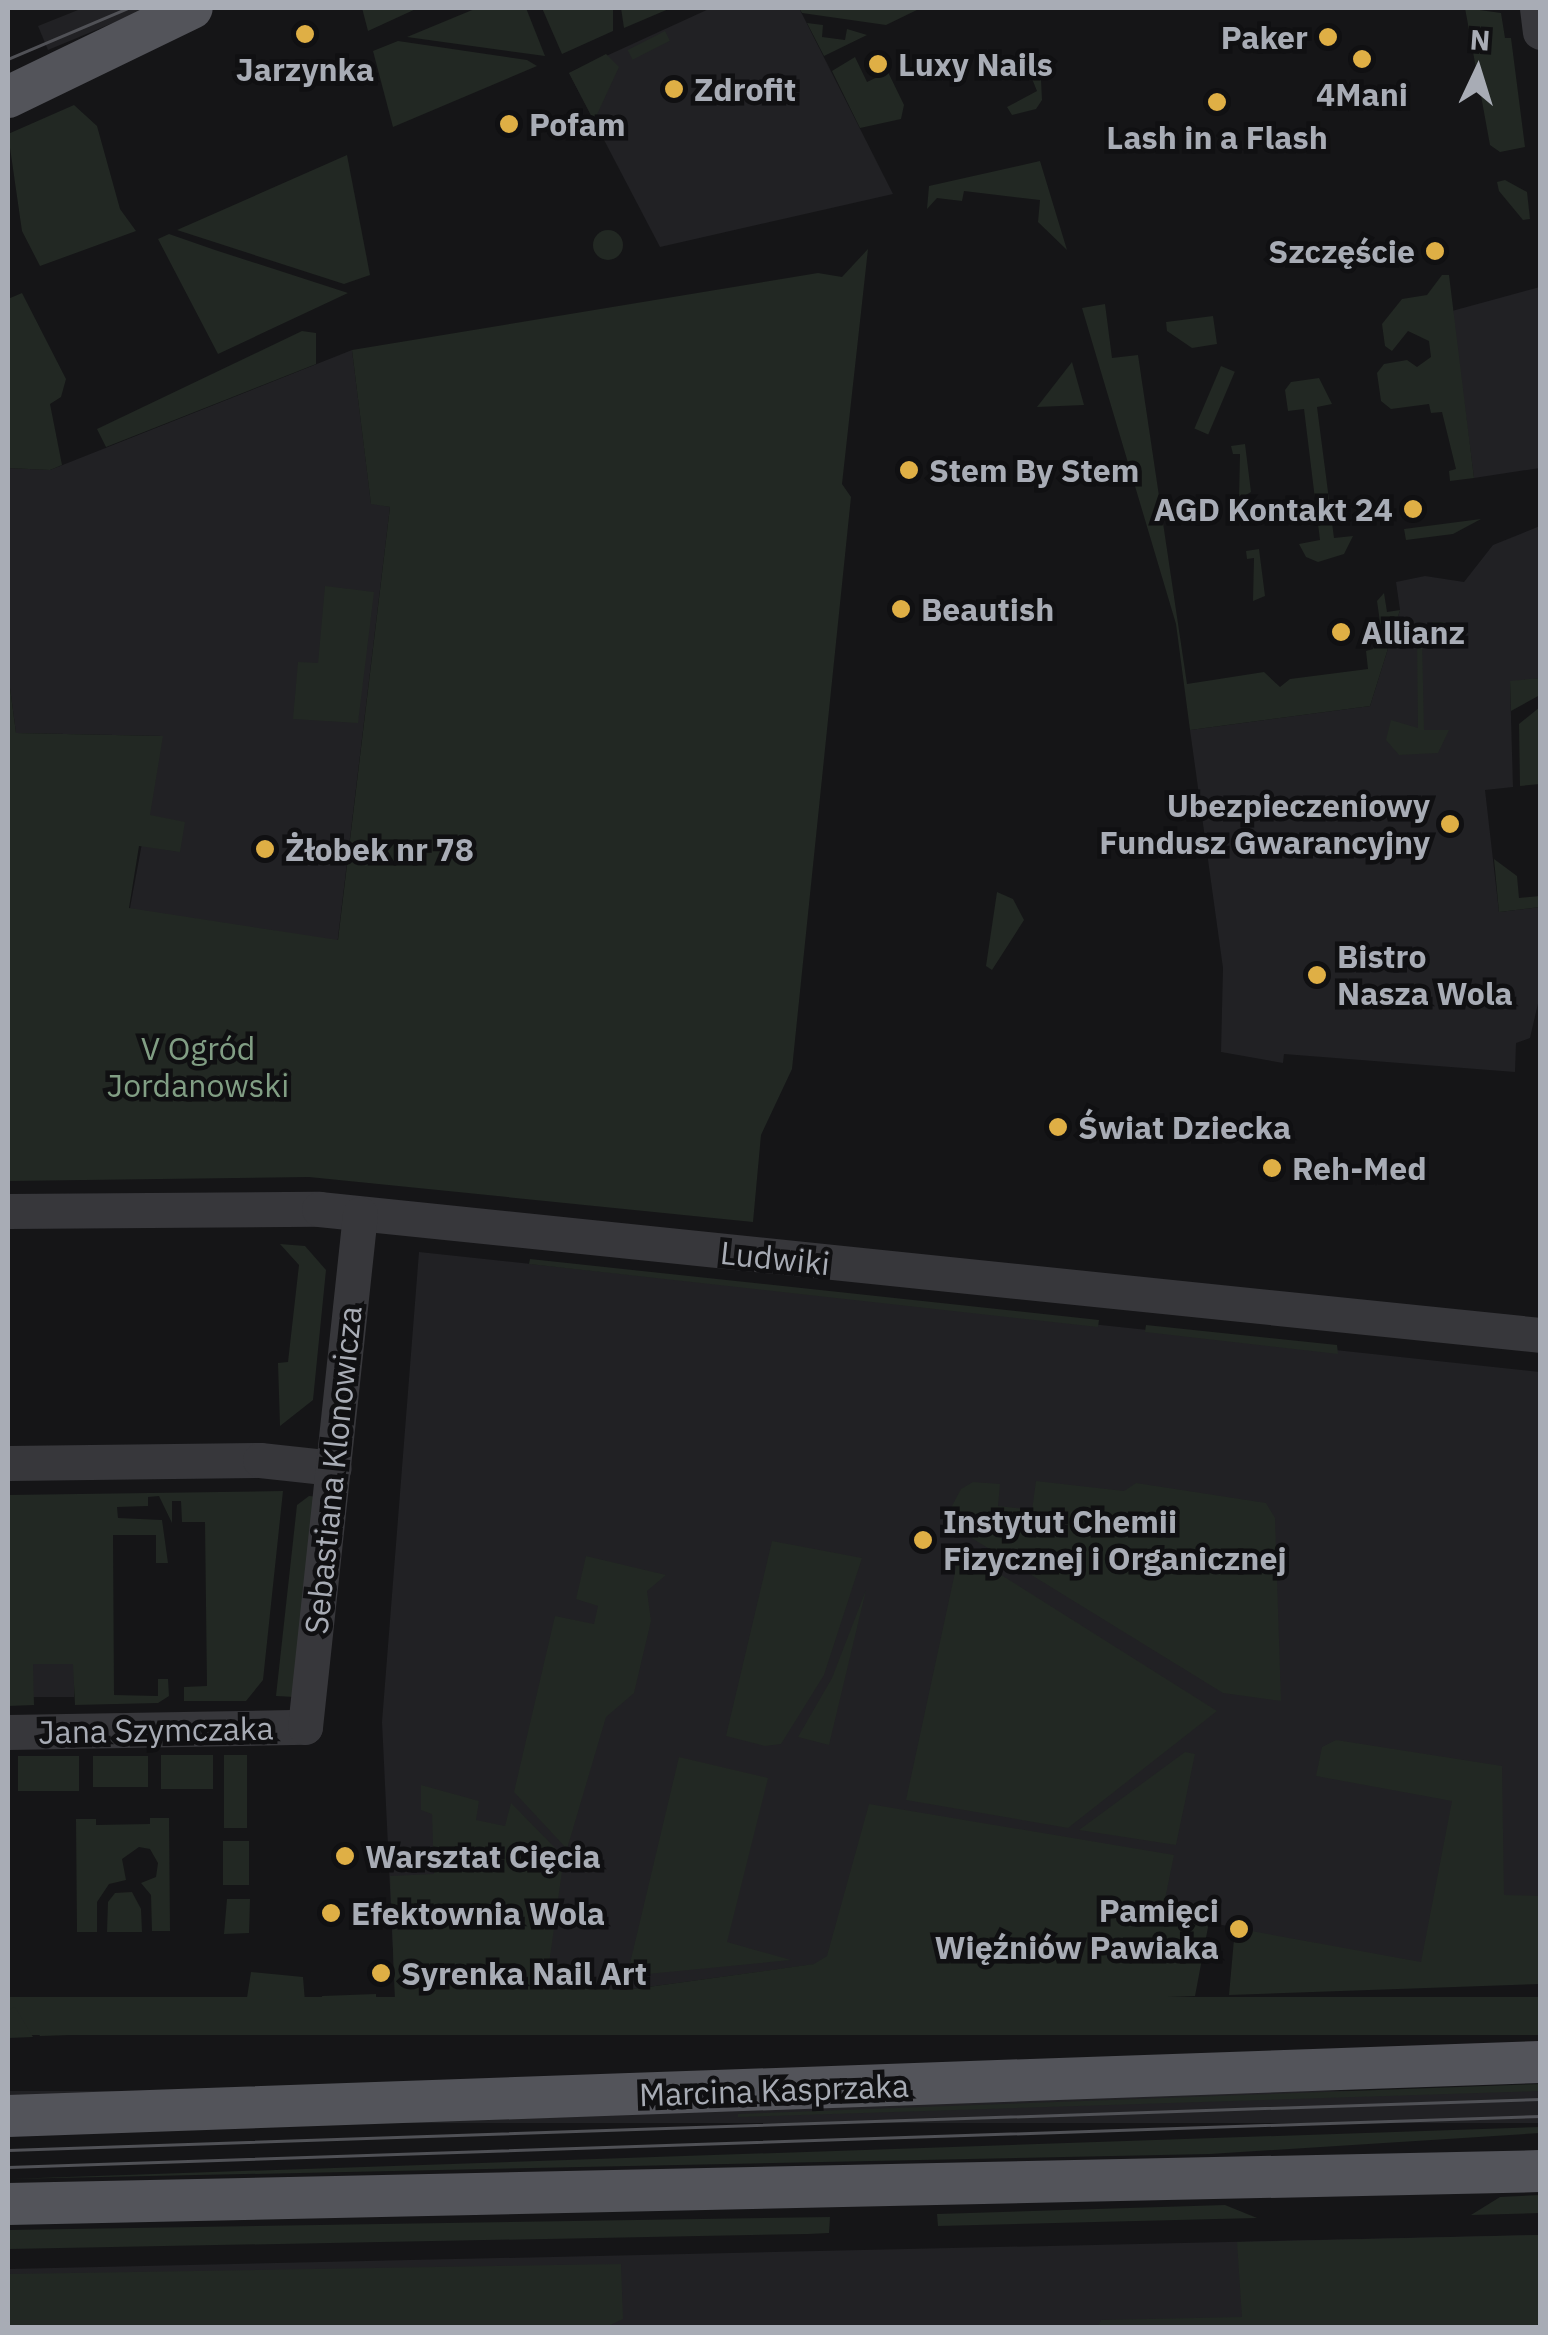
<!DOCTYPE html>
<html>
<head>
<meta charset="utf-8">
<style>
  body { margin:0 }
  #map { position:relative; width:1548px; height:2335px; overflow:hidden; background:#151517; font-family:"IBM Plex Sans",sans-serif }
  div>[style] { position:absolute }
  .built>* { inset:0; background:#212124; transform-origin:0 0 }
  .green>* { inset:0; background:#222823; transform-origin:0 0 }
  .round { border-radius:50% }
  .minor>* { height:35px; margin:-17.5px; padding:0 17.5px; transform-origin:17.5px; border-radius:17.5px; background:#37373b }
  .major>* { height:42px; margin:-21px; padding:0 21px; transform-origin:21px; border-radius:21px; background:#53545a }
  .tram>* { height:2.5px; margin:-1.25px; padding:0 1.25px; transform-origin:1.25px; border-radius:1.25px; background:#505156 }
  .dots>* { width:28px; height:28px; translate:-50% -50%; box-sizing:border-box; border:5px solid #101012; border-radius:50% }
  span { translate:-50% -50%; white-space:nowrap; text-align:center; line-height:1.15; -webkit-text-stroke:9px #101012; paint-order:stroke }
  .poi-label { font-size:32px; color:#a8acb5; font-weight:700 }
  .right { translate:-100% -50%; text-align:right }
  .left { translate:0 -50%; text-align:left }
  .park-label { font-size:32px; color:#819e84 }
  .street-label { font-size:32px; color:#a8acb5 }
  .frame { position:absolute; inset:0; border:10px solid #a8acb5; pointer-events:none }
  .north { position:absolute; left:1428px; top:20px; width:100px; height:100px; -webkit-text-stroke:8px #101012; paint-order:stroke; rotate:4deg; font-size:28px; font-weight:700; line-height:40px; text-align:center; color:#a8acb5 }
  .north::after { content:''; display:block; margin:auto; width:35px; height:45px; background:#a8acb5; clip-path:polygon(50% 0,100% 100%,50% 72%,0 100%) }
</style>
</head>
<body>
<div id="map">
  <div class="built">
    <div style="clip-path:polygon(83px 8px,149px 8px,48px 50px,38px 26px)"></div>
    <div style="clip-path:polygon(711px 8px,799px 8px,893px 194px,660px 247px,569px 73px)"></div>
    <div style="clip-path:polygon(1540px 287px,1540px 468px,1474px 478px,1452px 311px)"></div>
    <div style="clip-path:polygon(352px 350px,371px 503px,390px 507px,336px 954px,121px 956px,162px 736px,16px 733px,8px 673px,8px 468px,50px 470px)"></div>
    <div style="clip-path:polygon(1540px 526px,1540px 678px,1510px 682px,1513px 787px,1485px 790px,1499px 912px,1540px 907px,1540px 995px,1530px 1038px,1516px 1043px,1515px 1072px,1284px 1054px,1283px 1063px,1221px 1052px,1223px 968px,1190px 730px,1370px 706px,1400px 610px,1396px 582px,1425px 576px,1464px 582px,1493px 545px)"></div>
    <div style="clip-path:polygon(419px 1252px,1540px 1372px,1540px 1965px,1234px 1973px,1244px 1929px,1172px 1916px,626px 1990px,395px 1992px,382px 1722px)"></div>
    <div style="left:33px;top:1664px;width:41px;height:33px"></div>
    <div style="left:1540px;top:2091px;width:32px;height:1533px;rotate:90deg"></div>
    <div style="clip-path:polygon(1540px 2235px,1540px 2327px,8px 2328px,8px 2269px)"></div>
  </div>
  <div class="green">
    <div style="clip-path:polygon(362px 8px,418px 8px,368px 31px)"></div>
    <div style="clip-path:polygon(477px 8px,526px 8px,545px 56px,407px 37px)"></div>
    <div style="clip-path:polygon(542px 8px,613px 8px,613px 31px,562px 54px)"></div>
    <div style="clip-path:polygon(621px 8px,671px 8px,624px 28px)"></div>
    <div style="clip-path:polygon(799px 8px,921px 8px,886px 25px,802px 13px)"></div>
    <div style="clip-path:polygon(1465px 8px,1501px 13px,1505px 38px,1511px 38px,1525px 147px,1500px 152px,1490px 145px)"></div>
    <div style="clip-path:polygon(807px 23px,823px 25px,822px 37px,845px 40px,847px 29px,867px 35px,824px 56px)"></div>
    <div style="left:665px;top:31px;width:11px;height:42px;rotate:63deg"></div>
    <div style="clip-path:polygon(398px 41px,527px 60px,537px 66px,393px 127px,373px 51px)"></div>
    <div style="clip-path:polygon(606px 54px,619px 67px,594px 121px,569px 73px)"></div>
    <div style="clip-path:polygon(855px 57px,867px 82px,888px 72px,904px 105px,901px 119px,860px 128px,832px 71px)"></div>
    <div style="clip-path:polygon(1040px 58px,1042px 100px,1036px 109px,1012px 115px,1007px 107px,1037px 91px,1026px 64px)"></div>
    <div style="clip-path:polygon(74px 105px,97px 126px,120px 209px,136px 231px,40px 266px,22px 231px,8px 134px)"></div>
    <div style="clip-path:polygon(347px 155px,370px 275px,344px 284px,177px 230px)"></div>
    <div style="clip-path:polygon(1040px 161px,1067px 250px,1038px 222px,1040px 200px,964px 191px,962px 201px,937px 198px,927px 209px,929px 186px)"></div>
    <div style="clip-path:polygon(1505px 180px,1527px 192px,1530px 219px,1523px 220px,1499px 191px,1497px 182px)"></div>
    <div class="round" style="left:593px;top:230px;width:30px;height:30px"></div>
    <div style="clip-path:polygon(169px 234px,215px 250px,348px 293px,218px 354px,158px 239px)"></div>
    <div style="clip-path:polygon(868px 249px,842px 484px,851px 497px,792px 1069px,761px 1135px,753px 1222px,309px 1177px,8px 1181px,8px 673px,16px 733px,163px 736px,150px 815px,185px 822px,180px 852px,139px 846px,129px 908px,338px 940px,390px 507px,371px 504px,352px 350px,818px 273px,842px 277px)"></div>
    <div style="clip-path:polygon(1442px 275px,1449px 275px,1474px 478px,1450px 481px,1449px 471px,1456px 469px,1442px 412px,1431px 413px,1429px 404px,1391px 409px,1381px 401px,1377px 373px,1384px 364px,1407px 360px,1417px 367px,1431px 357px,1429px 341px,1408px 331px,1392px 351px,1385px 346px,1382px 324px,1402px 299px,1427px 295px)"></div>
    <div style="clip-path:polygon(22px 293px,66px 379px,61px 397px,50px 404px,62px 465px,50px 470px,8px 468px,8px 299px)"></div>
    <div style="clip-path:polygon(1105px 304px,1112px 358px,1138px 355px,1187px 684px,1264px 672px,1280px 687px,1290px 679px,1368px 669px,1366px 651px,1373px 649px,1381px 629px,1377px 601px,1384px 593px,1387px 612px,1400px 610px,1370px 706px,1190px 730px,1176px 624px,1082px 308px)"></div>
    <div style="clip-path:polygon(1213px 316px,1217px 344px,1192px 348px,1167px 331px,1166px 322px)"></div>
    <div style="clip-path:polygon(302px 331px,316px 333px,316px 364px,106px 447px,97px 429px)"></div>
    <div style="clip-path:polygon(1072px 362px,1084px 405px,1037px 407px)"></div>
    <div style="left:1221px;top:366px;width:15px;height:68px;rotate:23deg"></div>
    <div style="clip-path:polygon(1319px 378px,1332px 404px,1317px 407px,1334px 538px,1353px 536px,1344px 554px,1318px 562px,1306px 557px,1299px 544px,1320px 540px,1304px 409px,1288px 411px,1285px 390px,1291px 382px)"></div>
    <div style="clip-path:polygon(1245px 444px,1251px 492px,1239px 499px,1240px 454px,1233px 454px,1231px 446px)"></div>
    <div style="clip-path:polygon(1481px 519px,1453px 534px,1406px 540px,1404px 529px)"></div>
    <div style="clip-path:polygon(1259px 549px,1265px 596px,1253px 601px,1254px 558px,1247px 559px,1246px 551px)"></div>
    <div style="clip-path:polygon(325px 586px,374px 592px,358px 723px,293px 719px,298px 662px,318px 663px)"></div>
    <div style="clip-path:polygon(1433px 622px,1444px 622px,1449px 634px,1422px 639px,1424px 730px,1449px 730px,1438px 753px,1399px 755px,1386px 740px,1391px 720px,1418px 728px,1417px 641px)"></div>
    <div style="clip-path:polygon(1540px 678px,1540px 695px,1511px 711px,1510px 681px)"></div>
    <div style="clip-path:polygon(1540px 707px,1540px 784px,1520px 786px,1519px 724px)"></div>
    <div style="clip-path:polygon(1494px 859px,1517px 876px,1519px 898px,1540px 896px,1540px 907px,1499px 912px)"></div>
    <div style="clip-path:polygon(997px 892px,1013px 899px,1024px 920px,992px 970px,986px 966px)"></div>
    <div style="clip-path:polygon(280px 1244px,305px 1246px,326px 1270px,313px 1400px,280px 1426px,278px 1363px,288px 1362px,299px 1265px)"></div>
    <div style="clip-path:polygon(530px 1259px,1099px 1320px,1098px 1327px,529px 1264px)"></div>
    <div style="clip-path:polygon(1146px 1325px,1337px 1345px,1338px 1354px,1145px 1332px)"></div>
    <div style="clip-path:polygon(1036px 1481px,1124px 1491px,1136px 1483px,1266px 1503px,1275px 1518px,1281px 1701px,1223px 1693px,944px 1521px,961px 1489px,973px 1482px,1000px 1484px,998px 1506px,1032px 1510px)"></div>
    <div style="clip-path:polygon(283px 1491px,263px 1680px,246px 1701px,184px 1701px,184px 1687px,207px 1686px,205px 1522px,182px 1522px,181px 1501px,172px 1501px,172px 1523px,159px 1496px,148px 1497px,148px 1506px,117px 1507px,118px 1518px,162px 1520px,168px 1563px,156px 1563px,156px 1535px,113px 1535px,114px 1695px,158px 1696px,158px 1679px,168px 1679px,169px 1696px,158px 1703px,75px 1705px,73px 1664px,33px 1664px,34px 1705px,8px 1706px,8px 1495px)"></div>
    <div style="clip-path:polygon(309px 1496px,319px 1497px,295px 1697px,276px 1696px,297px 1505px)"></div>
    <div style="clip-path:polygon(772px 1541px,862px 1558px,824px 1675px,781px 1744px,765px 1746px,726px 1736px)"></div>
    <div style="clip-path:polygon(960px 1549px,1217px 1711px,1068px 1828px,906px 1800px)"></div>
    <div style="clip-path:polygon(586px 1556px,666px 1575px,647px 1591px,651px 1621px,634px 1693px,606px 1717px,567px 1849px,514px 1792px,555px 1616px,594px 1624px,598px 1606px,576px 1599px)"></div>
    <div style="clip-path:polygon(866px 1590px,829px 1745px,798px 1737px,832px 1678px)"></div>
    <div style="clip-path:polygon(1336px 1740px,1502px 1766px,1504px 1895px,1540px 1896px,1540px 1984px,1229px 1995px,1235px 1928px,1421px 1962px,1452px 1801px,1316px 1776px,1322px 1747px)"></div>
    <div style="clip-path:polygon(1185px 1752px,1195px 1754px,1176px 1845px,1079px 1830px)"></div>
    <div style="left:213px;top:1755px;width:34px;height:52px;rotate:90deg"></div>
    <div style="left:224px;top:1755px;width:23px;height:73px"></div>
    <div style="left:79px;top:1756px;width:35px;height:61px;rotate:90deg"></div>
    <div style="left:93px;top:1756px;width:55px;height:31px"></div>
    <div style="clip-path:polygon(679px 1757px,768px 1778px,727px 1942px,791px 1960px,627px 1976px)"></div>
    <div style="clip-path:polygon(421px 1785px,479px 1801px,476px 1820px,505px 1826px,511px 1803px,564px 1857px,549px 1964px,562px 1986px,626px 1990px,814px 1964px,827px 1956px,869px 1804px,1174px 1855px,1162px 1914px,1209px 1922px,1195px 1996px,386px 2025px,385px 2002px,395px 2001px,390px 1876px,434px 1874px,432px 1814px,421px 1810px)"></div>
    <div style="clip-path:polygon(150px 1818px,169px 1818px,170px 1931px,152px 1931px,151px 1895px,141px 1883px,156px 1877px,158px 1863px,150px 1849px,139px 1847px,122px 1859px,126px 1880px,109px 1884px,97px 1902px,97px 1932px,77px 1932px,76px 1819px,96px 1819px,96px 1825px,150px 1824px)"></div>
    <div style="left:249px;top:1841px;width:44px;height:26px;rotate:90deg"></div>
    <div style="clip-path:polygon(132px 1892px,141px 1909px,142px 1932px,107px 1932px,108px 1902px,115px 1893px)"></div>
    <div style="clip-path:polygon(227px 1899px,250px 1899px,249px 1933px,224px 1934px)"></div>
    <div style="clip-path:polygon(251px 1972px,303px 1977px,307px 2027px,40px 2036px,24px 2007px,246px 2004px)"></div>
    <div style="left:376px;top:1994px;width:31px;height:54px;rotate:88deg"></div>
    <div style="left:1540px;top:1997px;width:38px;height:1533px;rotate:90deg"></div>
    <div style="clip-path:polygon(15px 2007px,33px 2037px,8px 2038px,8px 2010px)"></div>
    <div style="clip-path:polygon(1540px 2084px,1540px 2091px,738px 2117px,738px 2114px)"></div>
    <div style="clip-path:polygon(1540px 2127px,1540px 2133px,1210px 2154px,8px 2179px)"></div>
    <div style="clip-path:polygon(1540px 2195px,1540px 2213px,1471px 2215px,1500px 2197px)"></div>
    <div style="clip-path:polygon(1225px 2205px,1257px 2218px,938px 2226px,937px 2214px)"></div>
    <div style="clip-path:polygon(830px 2217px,829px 2233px,808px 2234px,8px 2249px,8px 2230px)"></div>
    <div style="clip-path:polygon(1540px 2235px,1540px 2327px,1098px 2327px,1101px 2320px,1242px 2317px,1237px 2242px)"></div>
    <div style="clip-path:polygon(621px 2264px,623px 2319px,606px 2327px,8px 2327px,8px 2274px)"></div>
  </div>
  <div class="minor">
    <div style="left:1537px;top:8px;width:24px;rotate:83deg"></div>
    <div style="left:8px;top:1211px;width:311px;rotate:-0.4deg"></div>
    <div style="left:319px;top:1209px;width:1227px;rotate:5.89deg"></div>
    <div style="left:8px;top:1463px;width:252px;rotate:-0.7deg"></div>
    <div style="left:260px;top:1460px;width:74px;rotate:6.2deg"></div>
    <div style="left:8px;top:1732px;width:297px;rotate:-1deg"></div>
    <div style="left:305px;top:1727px;width:516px;rotate:-83.88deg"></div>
  </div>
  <div class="major">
    <div style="left:8px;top:97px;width:204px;rotate:-25.8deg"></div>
    <div style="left:8px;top:2116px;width:1533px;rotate:-2.02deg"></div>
    <div style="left:8px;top:2204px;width:1532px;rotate:-1.23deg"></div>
  </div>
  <div class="tram">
    <div style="left:8px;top:59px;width:130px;rotate:-23deg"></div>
    <div style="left:8px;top:2150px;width:1533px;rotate:-1.91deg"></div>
    <div style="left:8px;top:2167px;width:1533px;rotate:-1.91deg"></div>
  </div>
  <div class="dots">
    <div style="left:305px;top:34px;background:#dfaf45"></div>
    <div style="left:1328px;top:37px;background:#dfaf45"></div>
    <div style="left:1362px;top:59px;background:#dfaf45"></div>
    <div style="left:878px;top:64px;background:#dfaf45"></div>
    <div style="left:674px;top:89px;background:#dfaf45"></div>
    <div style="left:1217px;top:102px;background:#dfaf45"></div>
    <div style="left:509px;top:124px;background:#dfaf45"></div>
    <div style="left:1435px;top:251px;background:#dfaf45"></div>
    <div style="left:909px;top:470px;background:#dfaf45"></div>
    <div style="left:1413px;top:509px;background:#dfaf45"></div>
    <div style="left:901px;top:609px;background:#dfaf45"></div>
    <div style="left:1341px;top:632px;background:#dfaf45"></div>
    <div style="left:1450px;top:824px;background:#dfaf45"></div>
    <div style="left:265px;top:849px;background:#dfaf45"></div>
    <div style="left:1317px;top:975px;background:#dfaf45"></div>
    <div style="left:1058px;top:1127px;background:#dfaf45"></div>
    <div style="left:1272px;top:1168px;background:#dfaf45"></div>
    <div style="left:923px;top:1540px;background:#dfaf45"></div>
    <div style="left:345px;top:1856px;background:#dfaf45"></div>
    <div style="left:331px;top:1913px;background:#dfaf45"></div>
    <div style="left:1239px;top:1929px;background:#dfaf45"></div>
    <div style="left:381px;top:1973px;background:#dfaf45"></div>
  </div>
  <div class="poi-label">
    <span class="right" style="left:1308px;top:37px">Paker</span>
    <span class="left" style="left:898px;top:64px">Luxy Nails</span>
    <span style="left:305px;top:69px">Jarzynka</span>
    <span class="left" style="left:694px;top:89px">Zdrofit</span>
    <span style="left:1362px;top:94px">4Mani</span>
    <span class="left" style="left:529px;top:124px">Pofam</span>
    <span style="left:1217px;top:137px">Lash in a Flash</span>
    <span class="right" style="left:1415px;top:251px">Szczęście</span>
    <span class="left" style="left:929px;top:470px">Stem By Stem</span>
    <span class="right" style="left:1393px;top:509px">AGD Kontakt 24</span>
    <span class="left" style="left:921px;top:609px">Beautish</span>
    <span class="left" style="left:1361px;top:632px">Allianz</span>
    <span class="right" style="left:1430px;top:824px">Ubezpieczeniowy<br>Fundusz Gwarancyjny</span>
    <span class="left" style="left:285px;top:849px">Żłobek nr 78</span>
    <span class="left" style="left:1337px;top:975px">Bistro<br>Nasza Wola</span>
    <span class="left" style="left:1078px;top:1127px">Świat Dziecka</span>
    <span class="left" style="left:1292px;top:1168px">Reh-Med</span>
    <span class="left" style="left:943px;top:1540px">Instytut Chemii<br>Fizycznej i Organicznej</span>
    <span class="left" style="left:365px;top:1856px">Warsztat Cięcia</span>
    <span class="right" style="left:1219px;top:1929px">Pamięci<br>Więźniów Pawiaka</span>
    <span class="left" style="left:351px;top:1913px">Efektownia Wola</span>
    <span class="left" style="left:401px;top:1973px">Syrenka Nail Art</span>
  </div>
  <div class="park-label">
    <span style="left:198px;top:1067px">V Ogród<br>Jordanowski</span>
  </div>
  <div class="street-label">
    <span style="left:775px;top:1258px;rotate:6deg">Ludwiki</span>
    <span style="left:333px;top:1470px;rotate:-84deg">Sebastiana Klonowicza</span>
    <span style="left:156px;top:1730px;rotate:-1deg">Jana Szymczaka</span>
    <span style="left:774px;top:2090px;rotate:-2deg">Marcina Kasprzaka</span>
  </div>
  <div class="frame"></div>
  <div class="north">N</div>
</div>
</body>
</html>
